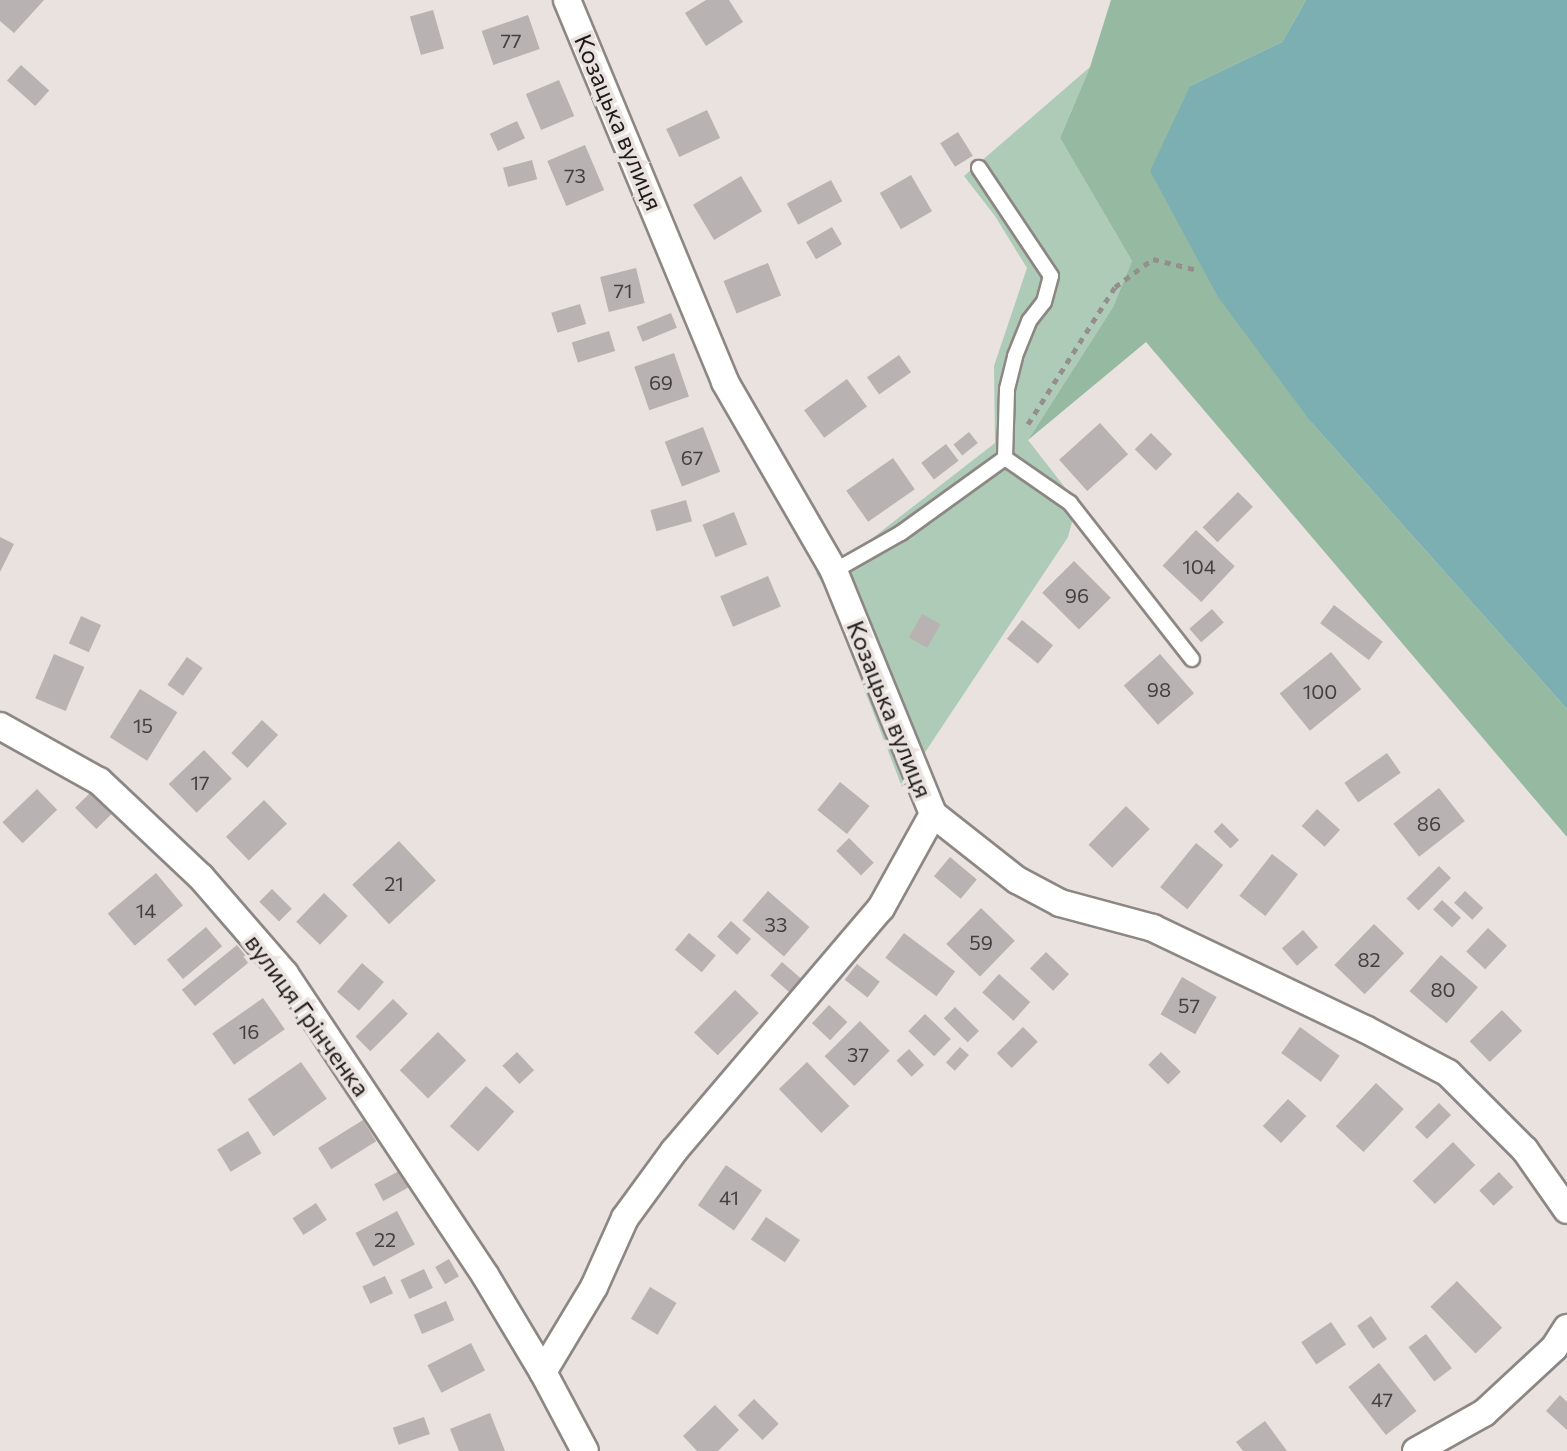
<!DOCTYPE html>
<html>
<head>
<meta charset="utf-8">
<style>
  body { margin:0 }
  #map { position:relative; width:1567px; height:1451px; overflow:hidden; background:#e9e2df; font-family:Commissioner,sans-serif }
  div>[style] { position:absolute }
  .green>* { inset:0; background:#adcbb6 }
  .forest>* { inset:0; background:#95baa1 }
  .water>* { inset:0; background:#7cafb2 }
  .building>* { inset:0; background:#b9b2b2; transform-origin:0 0 }
  .path>* { height:5px; margin-top:-2.5px; transform-origin:0; background:repeating-linear-gradient(90deg,#948f8d 0 6px,transparent 0 12px) }
  .roads { filter:drop-shadow(2px 0 #8d8784) drop-shadow(-2px 0 #8d8784) drop-shadow(0 2px #8d8784) drop-shadow(0 -2px #8d8784) }
  .service>* { height:14px; margin:-7px; padding:0 7px; transform-origin:7px; border-radius:7px; background:#fff }
  .minor>* { height:26px; margin:-13px; padding:0 13px; transform-origin:13px; border-radius:13px; background:#fff }
  span { translate:-50% -50%; white-space:nowrap; text-align:center; line-height:1.15; -webkit-text-stroke:7px #e9e2df; paint-order:stroke }
  .number-label { font-size:20px; color:#44403f }
  .number-label span { -webkit-text-stroke-width:0 }
  .street-label { font-size:24px; color:#1d1a19 }
</style>
</head>
<body>
<div id="map">
  <div class="green">
    <div style="clip-path:polygon(1090px 67px,1060px 138px,1132px 261px,1113px 307px,1028px 440px,1077px 503px,1068px 537px,902px 787px,827px 592px,816px 573px,861px 547px,995px 443px,994px 366px,1027px 268px,995px 216px,964px 176px)"></div>
  </div>
  <div class="forest">
    <div style="clip-path:polygon(1111px 0,1306px 0,1282px 42px,1190px 86px,1311px 422px,1567px 709px,1567px 837px,1146px 342px,1028px 440px,1113px 307px,1132px 261px,1060px 138px,1090px 67px)"></div>
  </div>
  <div class="water">
    <div style="clip-path:polygon(1306px 0,1567px 0,1567px 709px,1311px 422px,1218px 297px,1150px 171px,1190px 86px,1282px 42px)"></div>
  </div>
  <div class="building">
    <div style="clip-path:polygon(0 0,44px 0,14px 33px,0 21px)"></div>
    <div style="clip-path:polygon(706px 0,729px 0,743px 22px,706px 46px,685px 13px)"></div>
    <div style="left:433px;top:10px;width:40px;height:24px;rotate:74deg"></div>
    <div style="left:528px;top:15px;width:36px;height:49px;rotate:71deg"></div>
    <div style="left:21px;top:65px;width:38px;height:21px;rotate:42deg"></div>
    <div style="left:559px;top:80px;width:39px;height:36px;rotate:67deg"></div>
    <div style="left:707px;top:110px;width:31px;height:45px;rotate:65deg"></div>
    <div style="left:517px;top:121px;width:19px;height:30px;rotate:65deg"></div>
    <div style="left:958px;top:132px;width:28px;height:21px;rotate:58deg"></div>
    <div style="left:585px;top:145px;width:49px;height:41px;rotate:67deg"></div>
    <div style="left:532px;top:160px;width:20px;height:30px;rotate:75deg"></div>
    <div style="left:911px;top:175px;width:42px;height:36px;rotate:60deg"></div>
    <div style="left:741px;top:176px;width:41px;height:56px;rotate:59deg"></div>
    <div style="left:831px;top:180px;width:24px;height:50px;rotate:62deg"></div>
    <div style="left:832px;top:227px;width:20px;height:30px;rotate:60deg"></div>
    <div style="left:768px;top:263px;width:35px;height:48px;rotate:68deg"></div>
    <div style="left:636px;top:268px;width:36px;height:37px;rotate:76deg"></div>
    <div style="left:580px;top:304px;width:21px;height:30px;rotate:73deg"></div>
    <div style="left:671px;top:313px;width:16px;height:37px;rotate:68deg"></div>
    <div style="left:609px;top:331px;width:21px;height:39px;rotate:73deg"></div>
    <div style="left:674px;top:353px;width:46px;height:42px;rotate:71deg"></div>
    <div style="left:899px;top:355px;width:21px;height:39px;rotate:55deg"></div>
    <div style="left:847px;top:379px;width:34px;height:53px;rotate:54deg"></div>
    <div style="left:1100px;top:423px;width:42px;height:55px;rotate:48deg"></div>
    <div style="left:703px;top:427px;width:48px;height:41px;rotate:69deg"></div>
    <div style="left:969px;top:432px;width:14px;height:20px;rotate:51deg"></div>
    <div style="left:1151px;top:433px;width:30px;height:23px;rotate:45deg"></div>
    <div style="left:946px;top:444px;width:21px;height:31px;rotate:53deg"></div>
    <div style="left:893px;top:458px;width:38px;height:57px;rotate:55deg"></div>
    <div style="left:1238px;top:492px;width:21px;height:50px;rotate:45deg"></div>
    <div style="left:686px;top:500px;width:22px;height:37px;rotate:74deg"></div>
    <div style="left:734px;top:512px;width:35px;height:34px;rotate:68deg"></div>
    <div style="left:1196px;top:530px;width:53px;height:49px;rotate:43deg"></div>
    <div style="clip-path:polygon(0 537px,14px 544px,0 572px)"></div>
    <div style="left:1074px;top:561px;width:52px;height:45px;rotate:45deg"></div>
    <div style="left:768px;top:576px;width:33px;height:52px;rotate:67deg"></div>
    <div style="left:1334px;top:605px;width:61px;height:23px;rotate:37deg"></div>
    <div style="left:1212px;top:609px;width:18px;height:30px;rotate:49deg"></div>
    <div style="left:922px;top:614px;width:21px;height:27px;rotate:29deg"></div>
    <div style="left:81px;top:616px;width:22px;height:30px;rotate:24deg"></div>
    <div style="left:1022px;top:620px;width:40px;height:24px;rotate:39deg"></div>
    <div style="left:1331px;top:652px;width:48px;height:66px;rotate:51deg"></div>
    <div style="left:54px;top:654px;width:33px;height:48px;rotate:23deg"></div>
    <div style="left:1160px;top:654px;width:52px;height:48px;rotate:49deg"></div>
    <div style="left:187px;top:657px;width:19px;height:34px;rotate:35deg"></div>
    <div style="left:140px;top:689px;width:44px;height:57px;rotate:32deg"></div>
    <div style="left:262px;top:720px;width:22px;height:45px;rotate:43deg"></div>
    <div style="left:204px;top:750px;width:40px;height:49px;rotate:46deg"></div>
    <div style="left:1387px;top:753px;width:24px;height:52px;rotate:55deg"></div>
    <div style="left:840px;top:782px;width:38px;height:36px;rotate:39deg"></div>
    <div style="left:1439px;top:788px;width:42px;height:58px;rotate:52deg"></div>
    <div style="left:37px;top:789px;width:29px;height:48px;rotate:46deg"></div>
    <div style="left:90px;top:793px;width:30px;height:21px;rotate:45deg"></div>
    <div style="left:264px;top:800px;width:33px;height:53px;rotate:46deg"></div>
    <div style="left:1126px;top:806px;width:33px;height:54px;rotate:44deg"></div>
    <div style="left:1317px;top:809px;width:31px;height:23px;rotate:42deg"></div>
    <div style="left:1222px;top:823px;width:24px;height:12px;rotate:45deg"></div>
    <div style="left:849px;top:838px;width:35px;height:18px;rotate:45deg"></div>
    <div style="left:399px;top:841px;width:54px;height:64px;rotate:47deg"></div>
    <div style="left:1196px;top:843px;width:35px;height:57px;rotate:39deg"></div>
    <div style="left:1272px;top:854px;width:33px;height:53px;rotate:38deg"></div>
    <div style="left:950px;top:857px;width:35px;height:25px;rotate:40deg"></div>
    <div style="left:1439px;top:866px;width:17px;height:46px;rotate:45deg"></div>
    <div style="left:156px;top:873px;width:42px;height:63px;rotate:50deg"></div>
    <div style="left:272px;top:889px;width:28px;height:18px;rotate:45deg"></div>
    <div style="left:768px;top:891px;width:55px;height:39px;rotate:41deg"></div>
    <div style="left:1465px;top:891px;width:25px;height:16px;rotate:43deg"></div>
    <div style="left:324px;top:893px;width:33px;height:40px;rotate:44deg"></div>
    <div style="left:1442px;top:900px;width:26px;height:13px;rotate:43deg"></div>
    <div style="left:981px;top:908px;width:47px;height:50px;rotate:44deg"></div>
    <div style="left:731px;top:921px;width:27px;height:21px;rotate:42deg"></div>
    <div style="left:1374px;top:924px;width:42px;height:57px;rotate:44deg"></div>
    <div style="left:206px;top:927px;width:25px;height:51px;rotate:50deg"></div>
    <div style="left:1488px;top:928px;width:26px;height:32px;rotate:43deg"></div>
    <div style="left:1303px;top:930px;width:23px;height:28px;rotate:49deg"></div>
    <div style="left:689px;top:933px;width:35px;height:22px;rotate:40deg"></div>
    <div style="left:904px;top:933px;width:64px;height:31px;rotate:37deg"></div>
    <div style="left:237px;top:945px;width:21px;height:71px;rotate:51deg"></div>
    <div style="left:1046px;top:952px;width:32px;height:23px;rotate:44deg"></div>
    <div style="left:1441px;top:955px;width:49px;height:48px;rotate:41deg"></div>
    <div style="left:782px;top:962px;width:32px;height:18px;rotate:41deg"></div>
    <div style="left:362px;top:963px;width:29px;height:38px;rotate:41deg"></div>
    <div style="left:857px;top:964px;width:29px;height:20px;rotate:38deg"></div>
    <div style="left:999px;top:974px;width:42px;height:25px;rotate:42deg"></div>
    <div style="left:1182px;top:977px;width:40px;height:43px;rotate:30deg"></div>
    <div style="left:735px;top:990px;width:33px;height:59px;rotate:44deg"></div>
    <div style="left:263px;top:998px;width:38px;height:62px;rotate:55deg"></div>
    <div style="left:393px;top:999px;width:21px;height:53px;rotate:45deg"></div>
    <div style="left:829px;top:1005px;width:25px;height:25px;rotate:43deg"></div>
    <div style="left:955px;top:1007px;width:34px;height:16px;rotate:45deg"></div>
    <div style="left:1502px;top:1010px;width:29px;height:45px;rotate:46deg"></div>
    <div style="left:925px;top:1014px;width:36px;height:24px;rotate:44deg"></div>
    <div style="left:860px;top:1021px;width:42px;height:50px;rotate:45deg"></div>
    <div style="left:1023px;top:1027px;width:21px;height:37px;rotate:45deg"></div>
    <div style="left:1300px;top:1027px;width:49px;height:32px;rotate:36deg"></div>
    <div style="left:438px;top:1032px;width:40px;height:54px;rotate:45deg"></div>
    <div style="left:960px;top:1047px;width:12px;height:21px;rotate:42deg"></div>
    <div style="left:909px;top:1049px;width:22px;height:17px;rotate:47deg"></div>
    <div style="left:517px;top:1052px;width:25px;height:20px;rotate:47deg"></div>
    <div style="left:1161px;top:1052px;width:28px;height:18px;rotate:45deg"></div>
    <div style="left:301px;top:1062px;width:45px;height:65px;rotate:55deg"></div>
    <div style="left:807px;top:1062px;width:61px;height:39px;rotate:46deg"></div>
    <div style="left:1376px;top:1083px;width:38px;height:59px;rotate:43deg"></div>
    <div style="left:486px;top:1086px;width:38px;height:54px;rotate:42deg"></div>
    <div style="left:1288px;top:1099px;width:25px;height:37px;rotate:43deg"></div>
    <div style="left:1439px;top:1103px;width:17px;height:34px;rotate:45deg"></div>
    <div style="left:363px;top:1120px;width:25px;height:53px;rotate:58deg"></div>
    <div style="left:248px;top:1131px;width:26px;height:36px;rotate:59deg"></div>
    <div style="left:1453px;top:1142px;width:32px;height:56px;rotate:46deg"></div>
    <div style="left:726px;top:1165px;width:44px;height:49px;rotate:35deg"></div>
    <div style="left:399px;top:1171px;width:19px;height:28px;rotate:62deg"></div>
    <div style="left:1499px;top:1172px;width:21px;height:27px;rotate:47deg"></div>
    <div style="left:316px;top:1203px;width:20px;height:28px;rotate:57deg"></div>
    <div style="left:397px;top:1211px;width:38px;height:47px;rotate:62deg"></div>
    <div style="left:766px;top:1217px;width:41px;height:27px;rotate:34deg"></div>
    <div style="left:449px;top:1259px;width:20px;height:16px;rotate:60deg"></div>
    <div style="left:424px;top:1269px;width:21px;height:26px;rotate:65deg"></div>
    <div style="left:385px;top:1276px;width:19px;height:25px;rotate:65deg"></div>
    <div style="left:1457px;top:1281px;width:65px;height:37px;rotate:46deg"></div>
    <div style="left:650px;top:1287px;width:31px;height:37px;rotate:31deg"></div>
    <div style="left:446px;top:1301px;width:21px;height:35px;rotate:67deg"></div>
    <div style="left:1371px;top:1316px;width:28px;height:17px;rotate:55deg"></div>
    <div style="left:1331px;top:1322px;width:27px;height:36px;rotate:56deg"></div>
    <div style="left:1426px;top:1334px;width:43px;height:22px;rotate:53deg"></div>
    <div style="left:471px;top:1343px;width:31px;height:49px;rotate:63deg"></div>
    <div style="left:1379px;top:1363px;width:61px;height:39px;rotate:52deg"></div>
    <div style="clip-path:polygon(1560px 1395px,1567px 1402px,1567px 1430px,1546px 1411px)"></div>
    <div style="left:754px;top:1399px;width:35px;height:23px;rotate:45deg"></div>
    <div style="clip-path:polygon(715px 1405px,739px 1430px,718px 1451px,697px 1451px,683px 1436px)"></div>
    <div style="clip-path:polygon(490px 1413px,505px 1451px,459px 1451px,450px 1429px)"></div>
    <div style="left:424px;top:1417px;width:18px;height:33px;rotate:71deg"></div>
    <div style="clip-path:polygon(1265px 1421px,1287px 1451px,1243px 1451px,1236px 1442px)"></div>
  </div>
  <div class="path">
    <div style="left:1028px;top:424px;width:162px;rotate:-57.6deg"></div>
    <div style="left:1115px;top:287px;width:47px;rotate:-36.4deg"></div>
    <div style="left:1153px;top:259px;width:45px;rotate:14deg"></div>
  </div>
  <div class="roads">
    <div class="service">
      <div style="left:1005px;top:458px;width:79px;rotate:34.7deg"></div>
      <div style="left:1070px;top:503px;width:198px;rotate:52deg"></div>
      <div style="left:834px;top:571px;width:77px;rotate:-29.6deg"></div>
      <div style="left:901px;top:533px;width:128px;rotate:-35.8deg"></div>
      <div style="left:1005px;top:458px;width:69px;rotate:-88.3deg"></div>
      <div style="left:1007px;top:389px;width:34px;rotate:-76deg"></div>
      <div style="left:1015px;top:356px;width:38px;rotate:-68deg"></div>
      <div style="left:1029px;top:321px;width:24px;rotate:-52deg"></div>
      <div style="left:1044px;top:302px;width:27px;rotate:-75deg"></div>
      <div style="left:1051px;top:276px;width:130px;rotate:-123.7deg"></div>
    </div>
    <div class="minor">
      <div style="left:567px;top:0;width:413px;rotate:67.5deg"></div>
      <div style="left:725px;top:382px;width:218px;rotate:60deg"></div>
      <div style="left:834px;top:571px;width:262px;rotate:67.8deg"></div>
      <div style="left:933px;top:814px;width:107px;rotate:38.2deg"></div>
      <div style="left:1017px;top:880px;width:49px;rotate:28.1deg"></div>
      <div style="left:1060px;top:903px;width:96px;rotate:15deg"></div>
      <div style="left:1153px;top:928px;width:235px;rotate:25.5deg"></div>
      <div style="left:1365px;top:1029px;width:94px;rotate:27.9deg"></div>
      <div style="left:1448px;top:1073px;width:109px;rotate:45deg"></div>
      <div style="left:1525px;top:1150px;width:73px;rotate:55deg"></div>
      <div style="left:0;top:726px;width:113px;rotate:29.1deg"></div>
      <div style="left:99px;top:781px;width:140px;rotate:43.3deg"></div>
      <div style="left:201px;top:877px;width:128px;rotate:49.1deg"></div>
      <div style="left:285px;top:974px;width:361px;rotate:56.4deg"></div>
      <div style="left:485px;top:1275px;width:113px;rotate:59.1deg"></div>
      <div style="left:543px;top:1372px;width:89px;rotate:62deg"></div>
      <div style="left:543px;top:1372px;width:99px;rotate:-59deg"></div>
      <div style="left:594px;top:1287px;width:76px;rotate:-65.8deg"></div>
      <div style="left:625px;top:1218px;width:83px;rotate:-53.8deg"></div>
      <div style="left:674px;top:1151px;width:319px;rotate:-49.6deg"></div>
      <div style="left:881px;top:908px;width:107px;rotate:-61deg"></div>
      <div style="left:1416px;top:1451px;width:78px;rotate:-29.2deg"></div>
      <div style="left:1484px;top:1413px;width:96px;rotate:-42.9deg"></div>
      <div style="left:1554px;top:1348px;width:24px;rotate:-57deg"></div>
    </div>
  </div>
  <div class="number-label">
    <span style="left:511px;top:40px">77</span>
    <span style="left:575px;top:175px">73</span>
    <span style="left:623px;top:290px">71</span>
    <span style="left:661px;top:382px">69</span>
    <span style="left:692px;top:457px">67</span>
    <span style="left:1199px;top:566px">104</span>
    <span style="left:1077px;top:595px">96</span>
    <span style="left:1159px;top:689px">98</span>
    <span style="left:1320px;top:691px">100</span>
    <span style="left:143px;top:725px">15</span>
    <span style="left:200px;top:782px">17</span>
    <span style="left:1429px;top:823px">86</span>
    <span style="left:394px;top:883px">21</span>
    <span style="left:146px;top:910px">14</span>
    <span style="left:776px;top:924px">33</span>
    <span style="left:981px;top:942px">59</span>
    <span style="left:1369px;top:959px">82</span>
    <span style="left:1443px;top:989px">80</span>
    <span style="left:1189px;top:1005px">57</span>
    <span style="left:249px;top:1031px">16</span>
    <span style="left:858px;top:1054px">37</span>
    <span style="left:729px;top:1197px">41</span>
    <span style="left:385px;top:1239px">22</span>
    <span style="left:1382px;top:1399px">47</span>
  </div>
  <div class="street-label">
    <span style="left:619px;top:122px;rotate:67deg">Козацька вулиця</span>
    <span style="left:890px;top:709px;rotate:68deg">Козацька вулиця</span>
    <span style="left:308px;top:1015px;rotate:54deg">вулиця Грінченка</span>
  </div>
</div>
</body>
</html>
